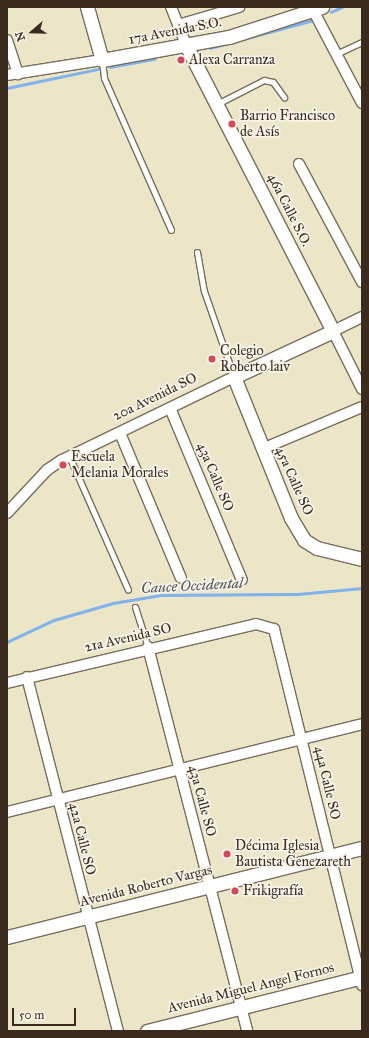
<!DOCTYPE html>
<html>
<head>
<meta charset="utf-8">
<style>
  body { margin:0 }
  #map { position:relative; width:369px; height:1038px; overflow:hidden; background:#ece6c9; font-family:"IM FELL Great Primer",serif }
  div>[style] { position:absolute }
  .stream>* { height:2.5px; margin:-1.25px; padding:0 1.25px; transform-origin:1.25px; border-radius:1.25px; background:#80b2ec }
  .roads { filter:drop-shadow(1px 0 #796c5a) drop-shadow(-1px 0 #796c5a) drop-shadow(0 1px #796c5a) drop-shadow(0 -1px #796c5a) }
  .service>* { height:5px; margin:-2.5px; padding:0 2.5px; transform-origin:2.5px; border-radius:2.5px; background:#fff }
  .minor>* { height:10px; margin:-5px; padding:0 5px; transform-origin:5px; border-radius:5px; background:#fff }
  .tertiary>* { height:13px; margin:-6.5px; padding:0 6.5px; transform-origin:6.5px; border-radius:6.5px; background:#fff }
  .dots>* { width:11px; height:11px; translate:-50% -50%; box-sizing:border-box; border:2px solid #f7f3e8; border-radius:50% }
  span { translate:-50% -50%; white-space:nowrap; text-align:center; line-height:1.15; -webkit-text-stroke:3.5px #f7f3e8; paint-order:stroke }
  .street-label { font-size:14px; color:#3b2a1e }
  .poi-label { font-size:14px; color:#3b2a1e }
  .left { translate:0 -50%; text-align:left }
  .water-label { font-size:15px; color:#50535c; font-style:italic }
  .frame { position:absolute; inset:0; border:8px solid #3b2a1e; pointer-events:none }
  .north { position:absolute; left:12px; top:12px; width:40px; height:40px; -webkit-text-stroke:3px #f7f3e8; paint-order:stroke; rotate:250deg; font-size:11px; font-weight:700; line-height:16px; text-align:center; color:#3b2a1e }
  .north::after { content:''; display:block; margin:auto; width:14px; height:18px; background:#3b2a1e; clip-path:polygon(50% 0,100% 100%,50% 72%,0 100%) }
  .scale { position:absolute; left:12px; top:1008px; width:64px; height:18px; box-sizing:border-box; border:2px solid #3b2a1e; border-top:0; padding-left:5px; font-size:12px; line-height:14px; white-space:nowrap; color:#3b2a1e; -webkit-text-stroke:3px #f7f3e8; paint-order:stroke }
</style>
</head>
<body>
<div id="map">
  <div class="stream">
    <div style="left:331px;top:12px;width:12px;rotate:-24deg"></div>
    <div style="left:210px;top:48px;width:104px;rotate:-15.1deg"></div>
    <div style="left:110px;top:67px;width:45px;rotate:-10.3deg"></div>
    <div style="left:7px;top:88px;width:93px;rotate:-11.8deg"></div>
    <div style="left:7px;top:642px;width:52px;rotate:-25.1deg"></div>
    <div style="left:54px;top:620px;width:61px;rotate:-16.1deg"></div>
    <div style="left:113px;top:603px;width:50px;rotate:-9.3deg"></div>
    <div style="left:162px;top:595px;width:136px;rotate:-0.4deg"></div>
    <div style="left:298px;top:594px;width:64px;rotate:-5.4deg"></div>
  </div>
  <div class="roads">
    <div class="service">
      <div style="left:336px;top:54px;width:29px;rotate:-25deg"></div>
      <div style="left:102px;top:61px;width:17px;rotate:83deg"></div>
      <div style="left:104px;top:78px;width:166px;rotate:66.2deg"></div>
      <div style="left:217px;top:104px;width:53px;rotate:-27.1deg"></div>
      <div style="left:264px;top:80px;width:9px;rotate:13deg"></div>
      <div style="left:273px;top:82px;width:19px;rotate:54deg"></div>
      <div style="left:197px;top:252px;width:40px;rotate:80deg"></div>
      <div style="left:204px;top:291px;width:91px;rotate:70.8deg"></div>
      <div style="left:69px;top:456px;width:146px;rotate:66.2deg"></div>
      <div style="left:135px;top:607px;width:42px;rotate:72deg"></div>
    </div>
    <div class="minor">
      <div style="left:171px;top:7px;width:43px;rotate:68.2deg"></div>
      <div style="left:313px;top:10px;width:105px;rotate:62.2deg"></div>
      <div style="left:178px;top:25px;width:64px;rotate:-16.4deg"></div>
      <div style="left:7px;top:40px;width:36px;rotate:72deg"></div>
      <div style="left:7px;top:75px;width:96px;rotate:-9deg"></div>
      <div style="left:299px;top:164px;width:134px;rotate:61.9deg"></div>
      <div style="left:362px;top:317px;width:32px;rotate:154deg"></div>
      <div style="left:333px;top:331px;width:65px;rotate:63.4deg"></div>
      <div style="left:170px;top:408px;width:186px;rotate:67.3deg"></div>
      <div style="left:120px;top:433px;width:157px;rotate:67.2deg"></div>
      <div style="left:262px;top:449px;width:108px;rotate:-22.8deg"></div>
      <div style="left:7px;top:513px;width:59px;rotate:-47.1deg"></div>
      <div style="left:47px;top:470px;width:18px;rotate:-34deg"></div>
      <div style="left:62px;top:460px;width:191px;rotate:-25.8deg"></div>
      <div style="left:148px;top:647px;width:397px;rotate:75.5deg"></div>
      <div style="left:27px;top:677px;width:366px;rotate:75.6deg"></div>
      <div style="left:7px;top:683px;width:256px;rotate:-13.3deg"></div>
      <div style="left:256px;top:624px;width:19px;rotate:16deg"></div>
      <div style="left:274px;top:629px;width:367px;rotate:76.1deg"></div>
      <div style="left:7px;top:812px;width:366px;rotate:-13.9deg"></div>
    </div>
    <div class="tertiary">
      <div style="left:87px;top:7px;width:55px;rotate:74.2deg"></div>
      <div style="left:102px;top:60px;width:129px;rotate:-10.3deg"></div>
      <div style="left:229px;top:37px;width:98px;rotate:-17.9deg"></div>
      <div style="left:187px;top:47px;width:319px;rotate:62.8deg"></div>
      <div style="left:333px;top:331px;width:109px;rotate:155.1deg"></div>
      <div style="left:234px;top:377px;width:152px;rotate:68deg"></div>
      <div style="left:291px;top:518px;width:26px;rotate:59deg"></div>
      <div style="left:304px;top:540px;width:15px;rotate:32deg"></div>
      <div style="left:317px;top:548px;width:46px;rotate:13.7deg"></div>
      <div style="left:7px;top:937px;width:366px;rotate:-14.1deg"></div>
      <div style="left:147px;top:1031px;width:222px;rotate:-14.1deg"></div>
    </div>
  </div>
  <div class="dots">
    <div style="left:181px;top:60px;background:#d1495b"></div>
    <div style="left:232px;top:124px;background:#d1495b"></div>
    <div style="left:212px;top:359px;background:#d1495b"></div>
    <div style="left:63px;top:465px;background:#d1495b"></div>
    <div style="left:227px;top:854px;background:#d1495b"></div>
    <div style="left:235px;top:891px;background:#d1495b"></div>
  </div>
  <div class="street-label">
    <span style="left:175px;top:31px;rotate:-11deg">17a Avenida S.O.</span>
    <span style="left:289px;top:210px;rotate:63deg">46a Calle S.O.</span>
    <span style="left:155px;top:397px;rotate:-26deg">20a Avenida SO</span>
    <span style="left:215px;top:477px;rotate:67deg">43a Calle SO</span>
    <span style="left:294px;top:481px;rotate:66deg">45a Calle SO</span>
    <span style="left:128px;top:638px;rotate:-13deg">21a Avenida SO</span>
    <span style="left:327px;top:783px;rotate:77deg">44a Calle SO</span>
    <span style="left:202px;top:801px;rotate:75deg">43a Calle SO</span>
    <span style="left:82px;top:839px;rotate:76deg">42a Calle SO</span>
    <span style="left:146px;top:886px;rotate:-14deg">Avenida Roberto Vargas</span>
    <span style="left:251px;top:988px;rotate:-14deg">Avenida Miguel Angel Fornos</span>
  </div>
  <div class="poi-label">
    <span class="left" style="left:189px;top:60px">Alexa Carranza</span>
    <span class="left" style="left:240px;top:124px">Barrio Francisco<br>de Asís</span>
    <span class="left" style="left:220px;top:359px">Colegio<br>Roberto laiv</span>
    <span class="left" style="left:71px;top:465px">Escuela<br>Melania Morales</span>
    <span class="left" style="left:235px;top:854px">Décima Iglesia<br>Bautista Genezareth</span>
    <span class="left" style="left:243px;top:891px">Frikigrafía</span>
  </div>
  <div class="water-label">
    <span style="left:192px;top:586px;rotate:-3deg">Cauce Occidental</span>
  </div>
  <div class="frame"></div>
  <div class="north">N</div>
  <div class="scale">50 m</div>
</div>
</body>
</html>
